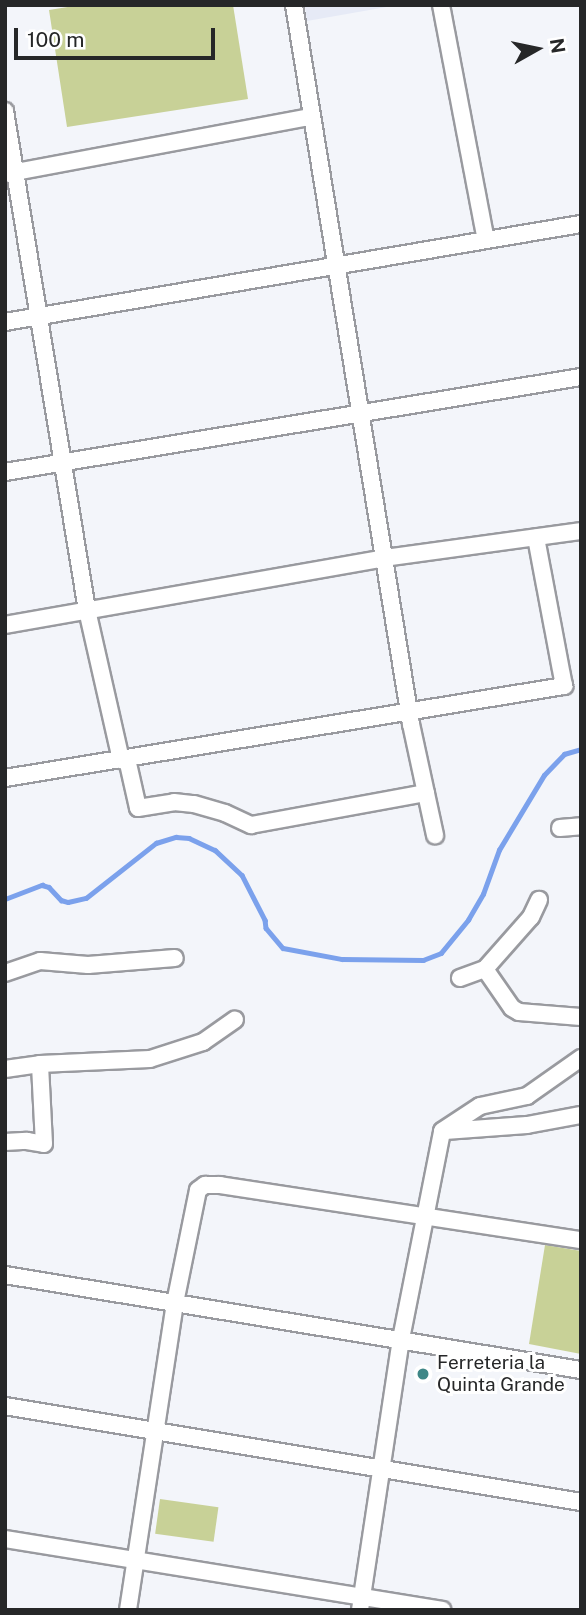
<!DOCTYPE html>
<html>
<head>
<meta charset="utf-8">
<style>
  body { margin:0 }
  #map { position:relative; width:586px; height:1615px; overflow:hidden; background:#f3f5fa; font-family:"Public Sans",sans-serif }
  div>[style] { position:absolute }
  .built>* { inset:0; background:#e6eaf6 }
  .green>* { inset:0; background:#c8d197; transform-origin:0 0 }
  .stream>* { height:4.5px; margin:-2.25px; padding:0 2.25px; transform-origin:2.25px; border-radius:2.25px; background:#7ba1ec }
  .roads { filter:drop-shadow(2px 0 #999a9f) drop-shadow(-2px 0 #999a9f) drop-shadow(0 2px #999a9f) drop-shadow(0 -2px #999a9f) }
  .street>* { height:16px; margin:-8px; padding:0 8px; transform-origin:8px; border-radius:8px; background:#fff }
  .dots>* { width:19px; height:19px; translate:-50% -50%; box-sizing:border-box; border:4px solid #fff; border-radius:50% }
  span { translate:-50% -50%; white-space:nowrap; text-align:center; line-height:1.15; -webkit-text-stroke:6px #fff; paint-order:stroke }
  .poi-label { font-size:19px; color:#262728 }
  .left { translate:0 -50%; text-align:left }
  .frame { position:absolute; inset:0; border:7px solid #262728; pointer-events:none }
  .north { position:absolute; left:502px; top:14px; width:70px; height:70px; -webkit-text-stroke:5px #fff; paint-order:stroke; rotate:81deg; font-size:19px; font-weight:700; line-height:28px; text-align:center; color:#262728 }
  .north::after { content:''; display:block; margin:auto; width:24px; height:32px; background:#262728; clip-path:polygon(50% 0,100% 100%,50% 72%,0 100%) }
  .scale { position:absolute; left:14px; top:28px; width:201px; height:32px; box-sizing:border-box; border:4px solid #262728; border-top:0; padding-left:9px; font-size:21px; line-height:24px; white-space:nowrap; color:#262728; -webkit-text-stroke:5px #fff; paint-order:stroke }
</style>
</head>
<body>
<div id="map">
  <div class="built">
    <div style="clip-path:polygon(305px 5px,398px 5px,307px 21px)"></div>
  </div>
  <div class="green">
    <div style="clip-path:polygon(80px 5px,233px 5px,248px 99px,67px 127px,49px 10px)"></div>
    <div style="clip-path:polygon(545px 1245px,581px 1251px,581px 1354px,529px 1344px)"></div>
    <div style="left:160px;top:1499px;width:59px;height:35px;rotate:8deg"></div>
  </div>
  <div class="stream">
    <div style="left:5px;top:899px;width:40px;rotate:-21deg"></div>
    <div style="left:42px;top:885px;width:7px;rotate:16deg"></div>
    <div style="left:49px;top:887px;width:18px;rotate:47deg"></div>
    <div style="left:61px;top:900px;width:7px;rotate:16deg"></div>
    <div style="left:68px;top:902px;width:18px;rotate:-13deg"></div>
    <div style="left:86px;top:898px;width:89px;rotate:-38.2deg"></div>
    <div style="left:156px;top:843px;width:21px;rotate:-17deg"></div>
    <div style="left:176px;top:837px;width:13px;rotate:4deg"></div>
    <div style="left:189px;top:838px;width:29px;rotate:25deg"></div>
    <div style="left:215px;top:850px;width:37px;rotate:43deg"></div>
    <div style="left:242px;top:875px;width:51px;rotate:62.9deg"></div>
    <div style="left:265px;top:920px;width:8px;rotate:83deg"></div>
    <div style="left:266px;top:928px;width:26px;rotate:50deg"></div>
    <div style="left:283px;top:948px;width:60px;rotate:10.6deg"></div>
    <div style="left:342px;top:959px;width:81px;rotate:0.7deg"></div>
    <div style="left:423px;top:960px;width:19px;rotate:-21deg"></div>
    <div style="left:441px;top:953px;width:43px;rotate:-50.7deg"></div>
    <div style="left:468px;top:920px;width:30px;rotate:-60deg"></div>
    <div style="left:483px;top:894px;width:47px;rotate:-70deg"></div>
    <div style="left:499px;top:850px;width:87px;rotate:-59deg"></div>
    <div style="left:544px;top:775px;width:29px;rotate:-46deg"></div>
    <div style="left:564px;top:754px;width:18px;rotate:-16deg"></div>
  </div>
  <div class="roads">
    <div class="street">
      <div style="left:294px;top:5px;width:728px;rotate:80.76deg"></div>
      <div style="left:411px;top:724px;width:114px;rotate:77.8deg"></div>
      <div style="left:441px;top:5px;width:239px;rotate:79.2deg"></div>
      <div style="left:5px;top:111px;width:506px;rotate:80.67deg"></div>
      <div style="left:87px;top:610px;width:154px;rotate:77.2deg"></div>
      <div style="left:5px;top:174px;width:310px;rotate:-10.6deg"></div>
      <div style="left:5px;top:322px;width:584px;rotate:-9.66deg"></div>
      <div style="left:5px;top:472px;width:584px;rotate:-9.37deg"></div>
      <div style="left:5px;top:625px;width:385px;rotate:-10deg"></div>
      <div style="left:384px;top:558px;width:199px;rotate:-7.8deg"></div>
      <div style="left:127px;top:759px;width:50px;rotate:77.3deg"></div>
      <div style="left:138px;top:808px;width:36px;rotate:-9deg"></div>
      <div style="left:174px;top:802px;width:20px;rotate:6deg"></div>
      <div style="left:194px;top:804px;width:32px;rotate:16deg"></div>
      <div style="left:225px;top:813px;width:29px;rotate:25deg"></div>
      <div style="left:251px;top:825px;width:178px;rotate:-10.4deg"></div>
      <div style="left:5px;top:778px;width:567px;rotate:-9.35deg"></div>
      <div style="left:564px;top:686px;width:151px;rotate:-100.7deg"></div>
      <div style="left:560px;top:828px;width:21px;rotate:-5deg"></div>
      <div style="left:485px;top:969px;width:47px;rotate:55.3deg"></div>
      <div style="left:512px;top:1008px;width:8px;rotate:30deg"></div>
      <div style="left:519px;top:1012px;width:62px;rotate:4.6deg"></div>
      <div style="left:5px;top:973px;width:37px;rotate:-19deg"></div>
      <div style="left:40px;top:961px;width:48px;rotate:4.8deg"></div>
      <div style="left:88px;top:965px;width:87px;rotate:-4.6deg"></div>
      <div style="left:460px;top:978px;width:27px;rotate:-20deg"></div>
      <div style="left:485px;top:969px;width:69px;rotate:-48.5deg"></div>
      <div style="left:531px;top:917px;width:19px;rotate:-65deg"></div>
      <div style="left:5px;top:1069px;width:35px;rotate:-8deg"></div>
      <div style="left:40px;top:1064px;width:110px;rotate:-2.6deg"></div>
      <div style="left:150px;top:1059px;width:56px;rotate:-17.8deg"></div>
      <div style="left:203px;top:1042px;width:39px;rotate:-35deg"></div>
      <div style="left:445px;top:1131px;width:82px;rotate:-4.2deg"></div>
      <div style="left:527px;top:1125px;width:55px;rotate:-10.5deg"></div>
      <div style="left:5px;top:1142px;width:22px;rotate:-3deg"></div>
      <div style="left:27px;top:1141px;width:17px;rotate:10deg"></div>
      <div style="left:44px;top:1144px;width:80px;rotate:-92.9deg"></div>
      <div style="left:5px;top:1275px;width:584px;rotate:9.37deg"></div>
      <div style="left:5px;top:1406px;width:584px;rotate:9.46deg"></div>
      <div style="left:5px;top:1539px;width:443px;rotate:9.2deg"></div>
      <div style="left:128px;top:1610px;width:311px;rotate:-81.3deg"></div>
      <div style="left:175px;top:1303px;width:115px;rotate:-78.5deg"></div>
      <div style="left:198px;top:1190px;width:9px;rotate:-36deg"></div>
      <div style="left:205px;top:1185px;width:15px"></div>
      <div style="left:220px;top:1185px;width:365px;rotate:8.7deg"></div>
      <div style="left:360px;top:1610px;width:274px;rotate:-81.4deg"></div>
      <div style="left:401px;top:1339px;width:212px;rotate:-78.8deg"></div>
      <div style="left:442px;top:1131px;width:45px;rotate:-33.3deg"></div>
      <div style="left:480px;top:1106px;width:48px;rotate:-12deg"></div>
      <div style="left:527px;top:1096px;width:66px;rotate:-35.1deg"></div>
    </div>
  </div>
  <div class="dots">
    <div style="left:423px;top:1374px;background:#3e8686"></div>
  </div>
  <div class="poi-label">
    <span class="left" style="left:437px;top:1374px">Ferreteria la<br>Quinta Grande</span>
  </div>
  <div class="frame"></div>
  <div class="north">N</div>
  <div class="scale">100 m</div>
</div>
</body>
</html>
